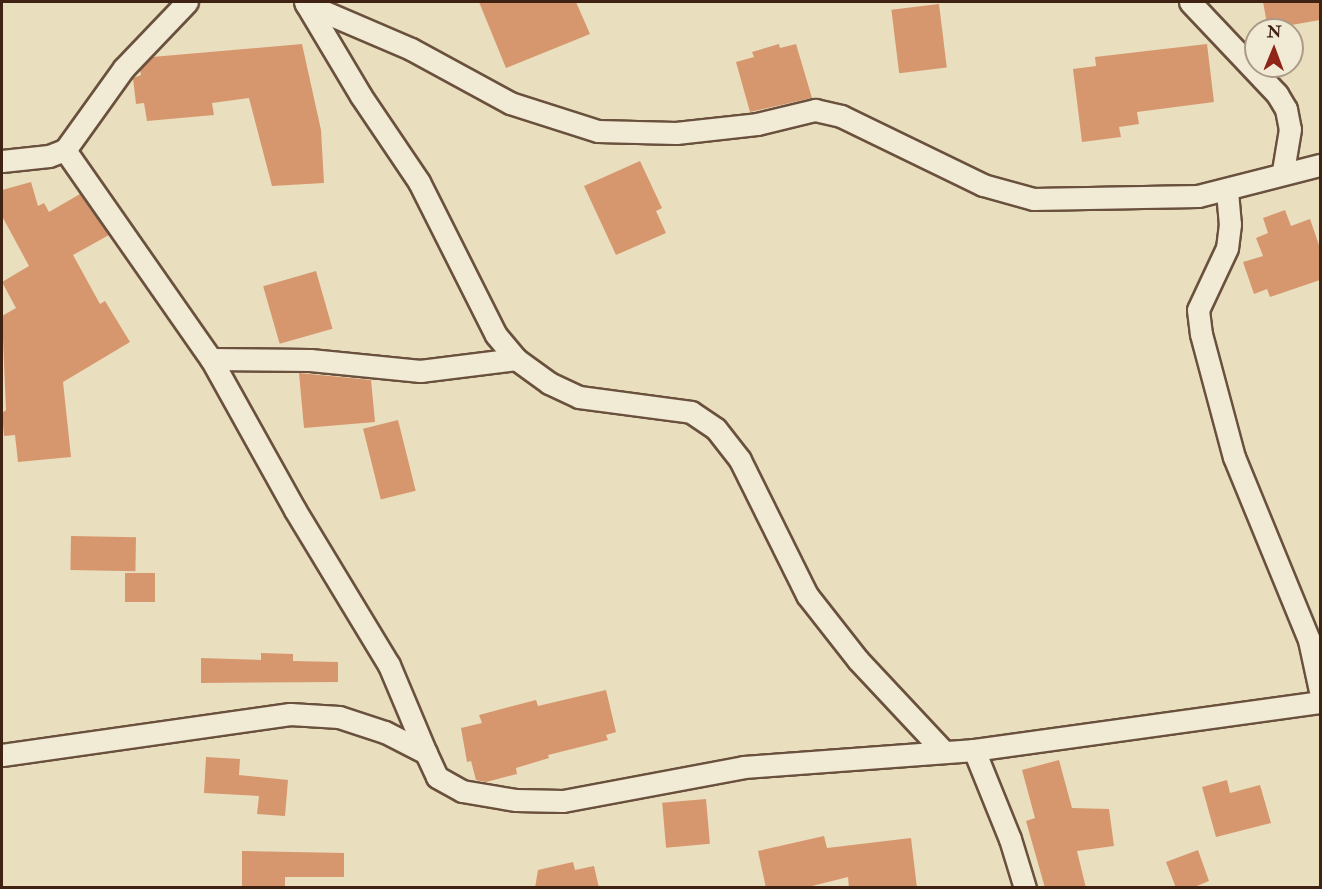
<!DOCTYPE html>
<html>
<head>
<meta charset="utf-8">
<style>
  body { margin:0 }
  #map { position:relative; width:1322px; height:889px; overflow:hidden; background:#e9debe; font-family:"IM FELL Double Pica",serif }
  div>[style] { position:absolute }
  .building>* { inset:0; background:#d7976e; transform-origin:0 0 }
  .roads { filter:drop-shadow(2px 0 #6a513d) drop-shadow(-2px 0 #6a513d) drop-shadow(0 2px #6a513d) drop-shadow(0 -2px #6a513d) }
  .street>* { height:21px; margin:-10.5px; padding:0 10.5px; transform-origin:10.5px; border-radius:10.5px; background:#f1ead5 }
  span { translate:-50% -50%; white-space:nowrap; text-align:center; line-height:1.15; -webkit-text-stroke:4.5px #f1ead5; paint-order:stroke }
  .frame { position:absolute; inset:0; border:3px solid #402212; pointer-events:none }
  .north { position:absolute; left:1244px; top:18px; width:60px; height:60px; box-sizing:border-box; background:#f1ead5; border:2px solid #aa9a87; border-radius:50%; rotate:1deg; font-size:16px; font-weight:700; line-height:24px; text-align:center; color:#402212 }
  .north::after { content:''; display:block; margin:auto; width:21px; height:27px; background:#8f2418; clip-path:polygon(50% 0,100% 100%,50% 72%,0 100%) }
</style>
</head>
<body>
<div id="map">
  <div class="building">
    <div style="clip-path:polygon(479px 2px,576px 2px,590px 34px,506px 68px)"></div>
    <div style="clip-path:polygon(1263px 2px,1320px 2px,1320px 20px,1268px 29px)"></div>
    <div style="left:939px;top:4px;width:64px;height:48px;rotate:83deg"></div>
    <div style="clip-path:polygon(302px 44px,321px 130px,324px 183px,272px 186px,249px 98px,212px 103px,214px 115px,147px 121px,144px 103px,136px 104px,133px 78px,141px 75px,140px 70px,152px 57px)"></div>
    <div style="clip-path:polygon(779px 44px,780px 48px,796px 44px,812px 98px,750px 112px,736px 62px,754px 57px,752px 52px)"></div>
    <div style="clip-path:polygon(1207px 44px,1214px 102px,1137px 112px,1139px 124px,1119px 127px,1121px 137px,1082px 142px,1073px 69px,1096px 66px,1095px 57px)"></div>
    <div style="clip-path:polygon(640px 161px,662px 208px,656px 211px,666px 233px,616px 255px,584px 186px)"></div>
    <div style="clip-path:polygon(31px 182px,38px 206px,44px 203px,49px 212px,80px 194px,109px 235px,73px 255px,100px 304px,105px 301px,130px 342px,63px 382px,71px 457px,18px 462px,15px 435px,4px 436px,2px 413px,6px 410px,2px 316px,16px 308px,2px 282px,29px 266px,2px 216px,2px 190px)"></div>
    <div style="clip-path:polygon(1285px 210px,1291px 226px,1310px 219px,1320px 248px,1320px 280px,1270px 297px,1267px 289px,1254px 294px,1243px 262px,1263px 256px,1256px 238px,1268px 233px,1263px 218px)"></div>
    <div style="left:316px;top:271px;width:60px;height:55px;rotate:74deg"></div>
    <div style="clip-path:polygon(299px 373px,371px 380px,375px 422px,304px 428px)"></div>
    <div style="left:398px;top:420px;width:73px;height:36px;rotate:76deg"></div>
    <div style="left:71px;top:536px;width:65px;height:34px;rotate:1deg"></div>
    <div style="left:125px;top:573px;width:30px;height:29px"></div>
    <div style="clip-path:polygon(261px 653px,293px 654px,293px 661px,338px 662px,338px 682px,201px 683px,201px 658px,261px 660px)"></div>
    <div style="clip-path:polygon(606px 690px,616px 732px,606px 735px,608px 740px,548px 755px,549px 758px,516px 768px,517px 774px,486px 782px,476px 780px,471px 761px,467px 762px,461px 728px,482px 723px,479px 715px,536px 700px,538px 706px)"></div>
    <div style="clip-path:polygon(206px 757px,240px 759px,239px 775px,288px 780px,285px 816px,257px 814px,259px 796px,204px 793px)"></div>
    <div style="clip-path:polygon(1059px 760px,1072px 808px,1109px 809px,1114px 846px,1077px 851px,1086px 888px,1045px 888px,1026px 821px,1035px 818px,1022px 770px)"></div>
    <div style="clip-path:polygon(1227px 780px,1230px 793px,1260px 785px,1271px 823px,1216px 837px,1202px 787px)"></div>
    <div style="left:706px;top:799px;width:45px;height:44px;rotate:85deg"></div>
    <div style="clip-path:polygon(824px 836px,827px 848px,911px 838px,917px 888px,849px 888px,848px 877px,804px 888px,766px 888px,758px 851px)"></div>
    <div style="clip-path:polygon(1198px 850px,1209px 881px,1192px 888px,1176px 888px,1166px 862px)"></div>
    <div style="clip-path:polygon(242px 851px,344px 853px,344px 877px,285px 877px,285px 888px,242px 888px)"></div>
    <div style="clip-path:polygon(573px 862px,575px 870px,594px 866px,599px 888px,535px 888px,538px 870px)"></div>
  </div>
  <div class="roads">
    <div class="street">
      <div style="left:305px;top:2px;width:109px;rotate:59.2deg"></div>
      <div style="left:361px;top:96px;width:104px;rotate:56deg"></div>
      <div style="left:419px;top:182px;width:171px;rotate:63.3deg"></div>
      <div style="left:496px;top:335px;width:31px;rotate:50deg"></div>
      <div style="left:516px;top:359px;width:41px;rotate:36deg"></div>
      <div style="left:549px;top:383px;width:33px;rotate:25deg"></div>
      <div style="left:579px;top:397px;width:113px;rotate:7.6deg"></div>
      <div style="left:691px;top:412px;width:30px;rotate:34deg"></div>
      <div style="left:716px;top:429px;width:39px;rotate:52deg"></div>
      <div style="left:740px;top:460px;width:151px;rotate:63.6deg"></div>
      <div style="left:807px;top:595px;width:83px;rotate:51.9deg"></div>
      <div style="left:858px;top:660px;width:126px;rotate:46.9deg"></div>
      <div style="left:1190px;top:2px;width:127px;rotate:46.6deg"></div>
      <div style="left:1277px;top:94px;width:17px;rotate:59deg"></div>
      <div style="left:1286px;top:109px;width:20px;rotate:79deg"></div>
      <div style="left:1290px;top:129px;width:43px;rotate:99.5deg"></div>
      <div style="left:306px;top:4px;width:114px;rotate:23.2deg"></div>
      <div style="left:411px;top:49px;width:113px;rotate:28.6deg"></div>
      <div style="left:510px;top:103px;width:92px;rotate:17.7deg"></div>
      <div style="left:598px;top:131px;width:78px;rotate:1.5deg"></div>
      <div style="left:676px;top:133px;width:81px;rotate:-6.3deg"></div>
      <div style="left:757px;top:124px;width:60px;rotate:-13.6deg"></div>
      <div style="left:815px;top:110px;width:27px;rotate:13deg"></div>
      <div style="left:841px;top:116px;width:158px;rotate:25.9deg"></div>
      <div style="left:983px;top:185px;width:52px;rotate:15.6deg"></div>
      <div style="left:1033px;top:199px;width:165px;rotate:-1deg"></div>
      <div style="left:1198px;top:196px;width:126px;rotate:-14.3deg"></div>
      <div style="left:65px;top:150px;width:255px;rotate:55.1deg"></div>
      <div style="left:211px;top:359px;width:173px;rotate:60.9deg"></div>
      <div style="left:295px;top:510px;width:181px;rotate:58.8deg"></div>
      <div style="left:389px;top:665px;width:95px;rotate:67.2deg"></div>
      <div style="left:2px;top:161px;width:47px;rotate:-6.1deg"></div>
      <div style="left:49px;top:156px;width:17px;rotate:-21deg"></div>
      <div style="left:65px;top:150px;width:101px;rotate:-54.3deg"></div>
      <div style="left:124px;top:68px;width:91px;rotate:-46.3deg"></div>
      <div style="left:1227px;top:191px;width:33px;rotate:85deg"></div>
      <div style="left:1230px;top:224px;width:24px;rotate:97deg"></div>
      <div style="left:1227px;top:248px;width:68px;rotate:115.1deg"></div>
      <div style="left:1198px;top:310px;width:24px;rotate:83deg"></div>
      <div style="left:1201px;top:334px;width:127px;rotate:75deg"></div>
      <div style="left:1234px;top:457px;width:198px;rotate:67.7deg"></div>
      <div style="left:1309px;top:640px;width:52px;rotate:77.8deg"></div>
      <div style="left:211px;top:359px;width:99px;rotate:0.6deg"></div>
      <div style="left:310px;top:360px;width:111px;rotate:5.7deg"></div>
      <div style="left:420px;top:371px;width:97px;rotate:-7.1deg"></div>
      <div style="left:974px;top:750px;width:96px;rotate:68deg"></div>
      <div style="left:1010px;top:839px;width:51px;rotate:73deg"></div>
      <div style="left:2px;top:755px;width:291px;rotate:-8.1deg"></div>
      <div style="left:290px;top:714px;width:49px;rotate:3.5deg"></div>
      <div style="left:339px;top:717px;width:48px;rotate:18.1deg"></div>
      <div style="left:385px;top:732px;width:46px;rotate:27.1deg"></div>
      <div style="left:426px;top:753px;width:26px;rotate:65deg"></div>
      <div style="left:437px;top:777px;width:29px;rotate:29deg"></div>
      <div style="left:462px;top:791px;width:55px;rotate:9.5deg"></div>
      <div style="left:516px;top:800px;width:47px;rotate:1.2deg"></div>
      <div style="left:563px;top:801px;width:184px;rotate:-10.6deg"></div>
      <div style="left:744px;top:767px;width:231px;rotate:-4.2deg"></div>
      <div style="left:974px;top:750px;width:349px;rotate:-7.9deg"></div>
    </div>
  </div>
  <div class="frame"></div>
  <div class="north">N</div>
</div>
</body>
</html>
